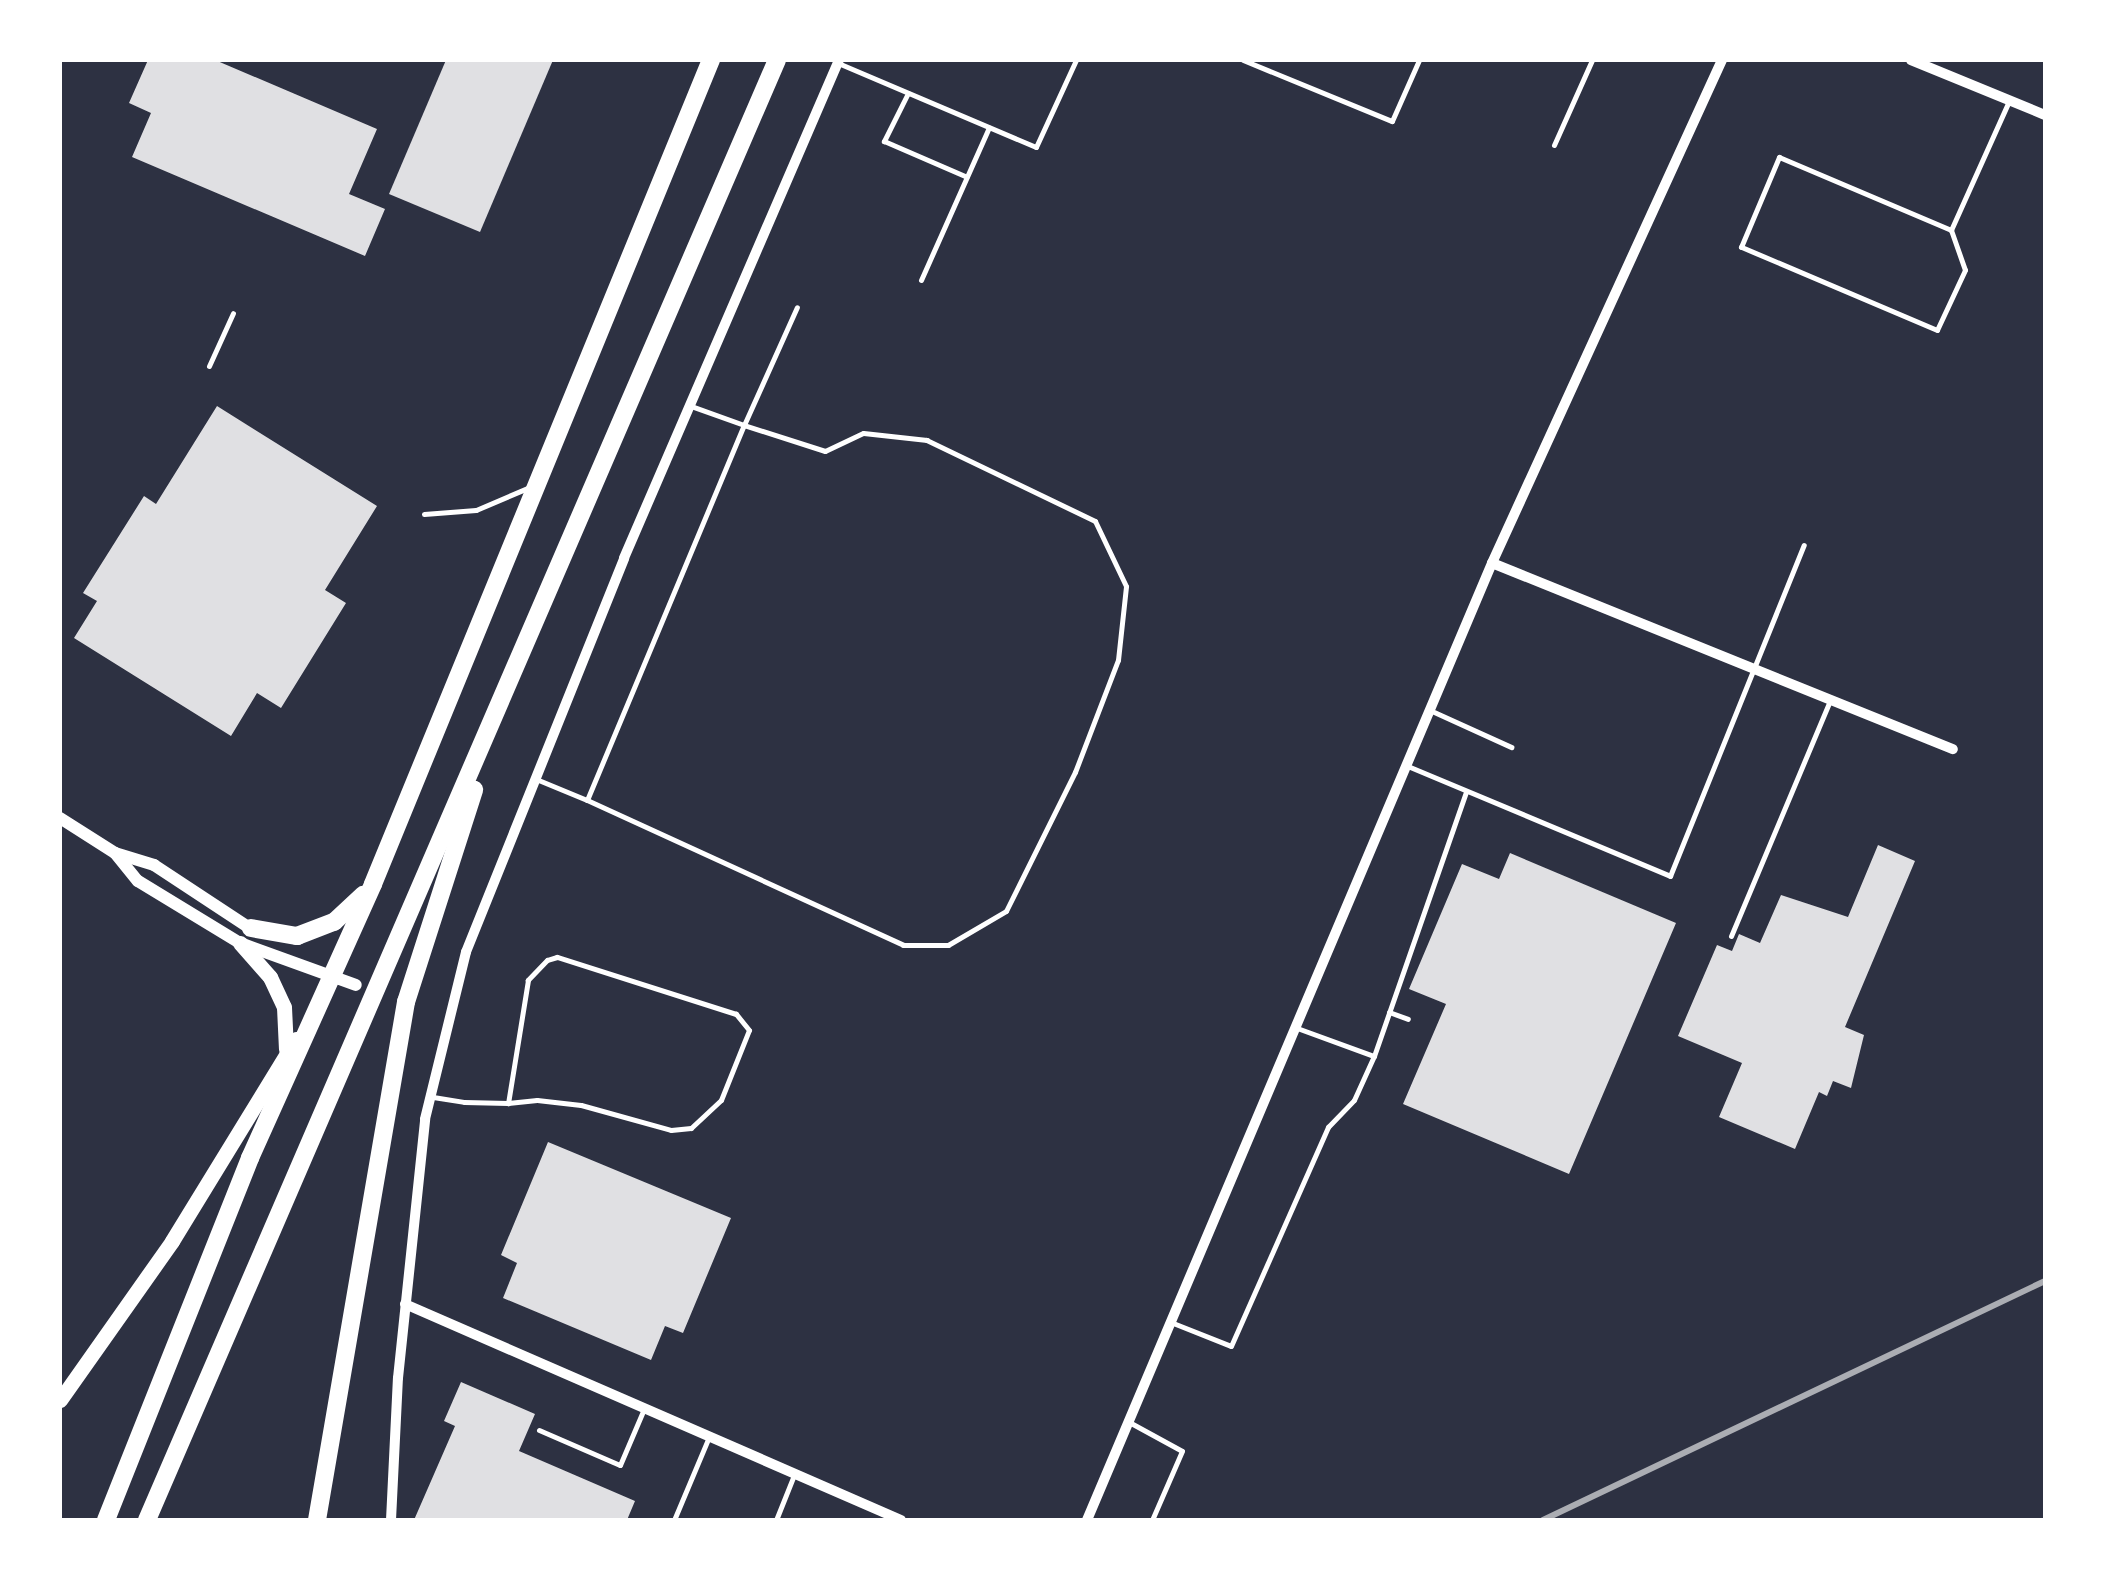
<!DOCTYPE html>
<html>
<head>
<meta charset="utf-8">
<style>
  body { margin:0 }
  #map { position:relative; width:2105px; height:1580px; overflow:hidden; background:#2d3142; font-family:"PT Sans",sans-serif }
  div>[style] { position:absolute }
  .building>* { inset:0; background:#e0e0e3 }
  .service>* { height:5px; margin:-2.5px; padding:0 2.5px; transform-origin:2.5px; border-radius:2.5px; background:#fff }
  .minor>* { height:10px; margin:-5px; padding:0 5px; transform-origin:5px; border-radius:5px; background:#fff }
  .tertiary>* { height:12px; margin:-6px; padding:0 6px; transform-origin:6px; border-radius:6px; background:#fff }
  .primary>* { height:15px; margin:-7.5px; padding:0 7.5px; transform-origin:7.5px; border-radius:7.5px; background:#fff }
  .trunk>* { height:18px; margin:-9px; padding:0 9px; transform-origin:9px; border-radius:9px; background:#fff }
  .rail>* { height:6px; margin:-3px; padding:0 3px; transform-origin:3px; border-radius:3px; background:#abadb3 }
  span { translate:-50% -50%; white-space:nowrap; text-align:center; line-height:1.15; -webkit-text-stroke:8px #fff; paint-order:stroke }
  .frame { position:absolute; inset:0; border:62px solid #fff; pointer-events:none }
</style>
</head>
<body>
<div id="map">
  <div class="building">
    <div style="clip-path:polygon(148px 60px,215px 60px,377px 129px,349px 194px,385px 209px,365px 256px,132px 157px,151px 113px,129px 103px)"></div>
    <div style="clip-path:polygon(446px 60px,553px 60px,480px 232px,389px 194px)"></div>
    <div style="clip-path:polygon(217px 406px,377px 506px,325px 590px,346px 603px,281px 708px,257px 693px,231px 736px,74px 638px,97px 601px,83px 593px,144px 496px,156px 504px)"></div>
    <div style="clip-path:polygon(1878px 845px,1915px 861px,1845px 1027px,1864px 1035px,1851px 1088px,1833px 1081px,1827px 1096px,1819px 1092px,1795px 1149px,1719px 1117px,1742px 1063px,1678px 1036px,1717px 945px,1732px 951px,1739px 934px,1760px 943px,1781px 895px,1848px 917px)"></div>
    <div style="clip-path:polygon(1510px 853px,1676px 923px,1569px 1174px,1403px 1104px,1446px 1004px,1409px 989px,1462px 864px,1499px 879px)"></div>
    <div style="clip-path:polygon(548px 1142px,731px 1218px,683px 1333px,665px 1326px,651px 1360px,503px 1298px,517px 1263px,501px 1255px)"></div>
    <div style="clip-path:polygon(461px 1382px,535px 1414px,519px 1451px,635px 1501px,627px 1520px,414px 1520px,455px 1426px,444px 1421px)"></div>
  </div>
  <div class="service">
    <div style="left:1243px;top:60px;width:161px;rotate:22.3deg"></div>
    <div style="left:1392px;top:121px;width:67px;rotate:-66.1deg"></div>
    <div style="left:838px;top:63px;width:215px;rotate:23deg"></div>
    <div style="left:1036px;top:147px;width:96px;rotate:-65.3deg"></div>
    <div style="left:908px;top:93px;width:54px;rotate:116.6deg"></div>
    <div style="left:884px;top:141px;width:90px;rotate:23.4deg"></div>
    <div style="left:1554px;top:145px;width:93px;rotate:-65.9deg"></div>
    <div style="left:1951px;top:230px;width:42px;rotate:70.7deg"></div>
    <div style="left:1965px;top:270px;width:66px;rotate:115deg"></div>
    <div style="left:1937px;top:330px;width:213px;rotate:-157deg"></div>
    <div style="left:1741px;top:247px;width:98px;rotate:-67.1deg"></div>
    <div style="left:1779px;top:157px;width:187px;rotate:23deg"></div>
    <div style="left:1951px;top:230px;width:141px;rotate:-65.8deg"></div>
    <div style="left:921px;top:280px;width:167px;rotate:-66deg"></div>
    <div style="left:209px;top:366px;width:58px;rotate:-65.6deg"></div>
    <div style="left:424px;top:514px;width:52px;rotate:-4.4deg"></div>
    <div style="left:476px;top:510px;width:59px;rotate:-23.1deg"></div>
    <div style="left:1434px;top:712px;width:85px;rotate:24.4deg"></div>
    <div style="left:1410px;top:767px;width:282px;rotate:22.7deg"></div>
    <div style="left:1670px;top:876px;width:357px;rotate:-68deg"></div>
    <div style="left:536px;top:779px;width:55px;rotate:22.4deg"></div>
    <div style="left:587px;top:800px;width:407px;rotate:-67.3deg"></div>
    <div style="left:744px;top:425px;width:56px;rotate:-160.3deg"></div>
    <div style="left:587px;top:800px;width:348px;rotate:24.6deg"></div>
    <div style="left:903px;top:945px;width:45px"></div>
    <div style="left:948px;top:945px;width:67px;rotate:-30.4deg"></div>
    <div style="left:1006px;top:911px;width:155px;rotate:-63.6deg"></div>
    <div style="left:1075px;top:772px;width:120px;rotate:-69deg"></div>
    <div style="left:1118px;top:660px;width:74px;rotate:-83.8deg"></div>
    <div style="left:1126px;top:586px;width:72px;rotate:-115.5deg"></div>
    <div style="left:1095px;top:521px;width:187px;rotate:-154.3deg"></div>
    <div style="left:927px;top:440px;width:64px;rotate:-173.8deg"></div>
    <div style="left:863px;top:433px;width:42px;rotate:154.7deg"></div>
    <div style="left:825px;top:451px;width:85px;rotate:-162.2deg"></div>
    <div style="left:744px;top:425px;width:129px;rotate:-65.8deg"></div>
    <div style="left:1731px;top:936px;width:256px;rotate:-67.2deg"></div>
    <div style="left:1389px;top:1012px;width:20px;rotate:20deg"></div>
    <div style="left:1297px;top:1028px;width:82px;rotate:20deg"></div>
    <div style="left:1374px;top:1056px;width:280px;rotate:-70.8deg"></div>
    <div style="left:433px;top:1097px;width:31px;rotate:9deg"></div>
    <div style="left:464px;top:1102px;width:44px;rotate:1.3deg"></div>
    <div style="left:508px;top:1103px;width:29px;rotate:-6deg"></div>
    <div style="left:537px;top:1100px;width:44px;rotate:6.5deg"></div>
    <div style="left:581px;top:1105px;width:93px;rotate:15.5deg"></div>
    <div style="left:671px;top:1130px;width:20px;rotate:-6deg"></div>
    <div style="left:691px;top:1128px;width:41px;rotate:-43deg"></div>
    <div style="left:721px;top:1100px;width:75px;rotate:-68.2deg"></div>
    <div style="left:749px;top:1030px;width:21px;rotate:-129deg"></div>
    <div style="left:736px;top:1014px;width:188px;rotate:-162.3deg"></div>
    <div style="left:557px;top:957px;width:10px;rotate:163deg"></div>
    <div style="left:547px;top:960px;width:28px;rotate:134deg"></div>
    <div style="left:528px;top:980px;width:125px;rotate:99.2deg"></div>
    <div style="left:1173px;top:1323px;width:62px;rotate:21.6deg"></div>
    <div style="left:1231px;top:1346px;width:240px;rotate:-66.1deg"></div>
    <div style="left:1328px;top:1127px;width:37px;rotate:-46deg"></div>
    <div style="left:1354px;top:1100px;width:48px;rotate:-65.6deg"></div>
    <div style="left:1129px;top:1422px;width:60px;rotate:28.7deg"></div>
    <div style="left:1182px;top:1451px;width:75px;rotate:113.5deg"></div>
    <div style="left:539px;top:1430px;width:88px;rotate:23.4deg"></div>
    <div style="left:620px;top:1465px;width:59px;rotate:-66.9deg"></div>
    <div style="left:674px;top:1520px;width:88px;rotate:-67.2deg"></div>
    <div style="left:776px;top:1520px;width:48px;rotate:-68.2deg"></div>
  </div>
  <div class="minor">
    <div style="left:1911px;top:60px;width:145px;rotate:22.3deg"></div>
    <div style="left:1492px;top:563px;width:497px;rotate:22deg"></div>
    <div style="left:405px;top:1304px;width:541px;rotate:23.53deg"></div>
    <div style="left:391px;top:1520px;width:142px;rotate:-87.2deg"></div>
    <div style="left:398px;top:1378px;width:260px;rotate:-84deg"></div>
    <div style="left:425px;top:1119px;width:172px;rotate:-76.2deg"></div>
    <div style="left:466px;top:952px;width:424px;rotate:-68.1deg"></div>
    <div style="left:624px;top:558px;width:542px;rotate:-66.65deg"></div>
    <div style="left:1087px;top:1520px;width:1039px;rotate:-67.06deg"></div>
    <div style="left:1492px;top:563px;width:553px;rotate:-65.43deg"></div>
  </div>
  <div class="tertiary">
    <div style="left:60px;top:818px;width:65px;rotate:32.5deg"></div>
    <div style="left:115px;top:853px;width:41px;rotate:17.1deg"></div>
    <div style="left:154px;top:865px;width:120px;rotate:33.4deg"></div>
    <div style="left:115px;top:853px;width:36px;rotate:51deg"></div>
    <div style="left:138px;top:881px;width:119px;rotate:31.3deg"></div>
    <div style="left:240px;top:943px;width:123px;rotate:19.9deg"></div>
  </div>
  <div class="primary">
    <div style="left:240px;top:943px;width:45px;rotate:48.6deg"></div>
    <div style="left:270px;top:977px;width:33px;rotate:65deg"></div>
    <div style="left:284px;top:1007px;width:42px;rotate:87.3deg"></div>
    <div style="left:60px;top:1400px;width:194px;rotate:-54.8deg"></div>
    <div style="left:172px;top:1241px;width:237px;rotate:-58.5deg"></div>
  </div>
  <div class="trunk">
    <div style="left:251px;top:928px;width:47px;rotate:9.9deg"></div>
    <div style="left:297px;top:936px;width:40px;rotate:-21deg"></div>
    <div style="left:334px;top:922px;width:40px;rotate:-43deg"></div>
    <div style="left:106px;top:1520px;width:390px;rotate:-68.3deg"></div>
    <div style="left:250px;top:1158px;width:300px;rotate:-65.8deg"></div>
    <div style="left:373px;top:884px;width:891px;rotate:-67.7deg"></div>
    <div style="left:147px;top:1520px;width:1590px;rotate:-66.66deg"></div>
    <div style="left:317px;top:1520px;width:526px;rotate:-80.25deg"></div>
    <div style="left:406px;top:1002px;width:223px;rotate:-72.2deg"></div>
  </div>
  <div class="rail">
    <div style="left:1543px;top:1520px;width:556px;rotate:-25.46deg"></div>
  </div>
  <div class="frame"></div>
</div>
</body>
</html>
